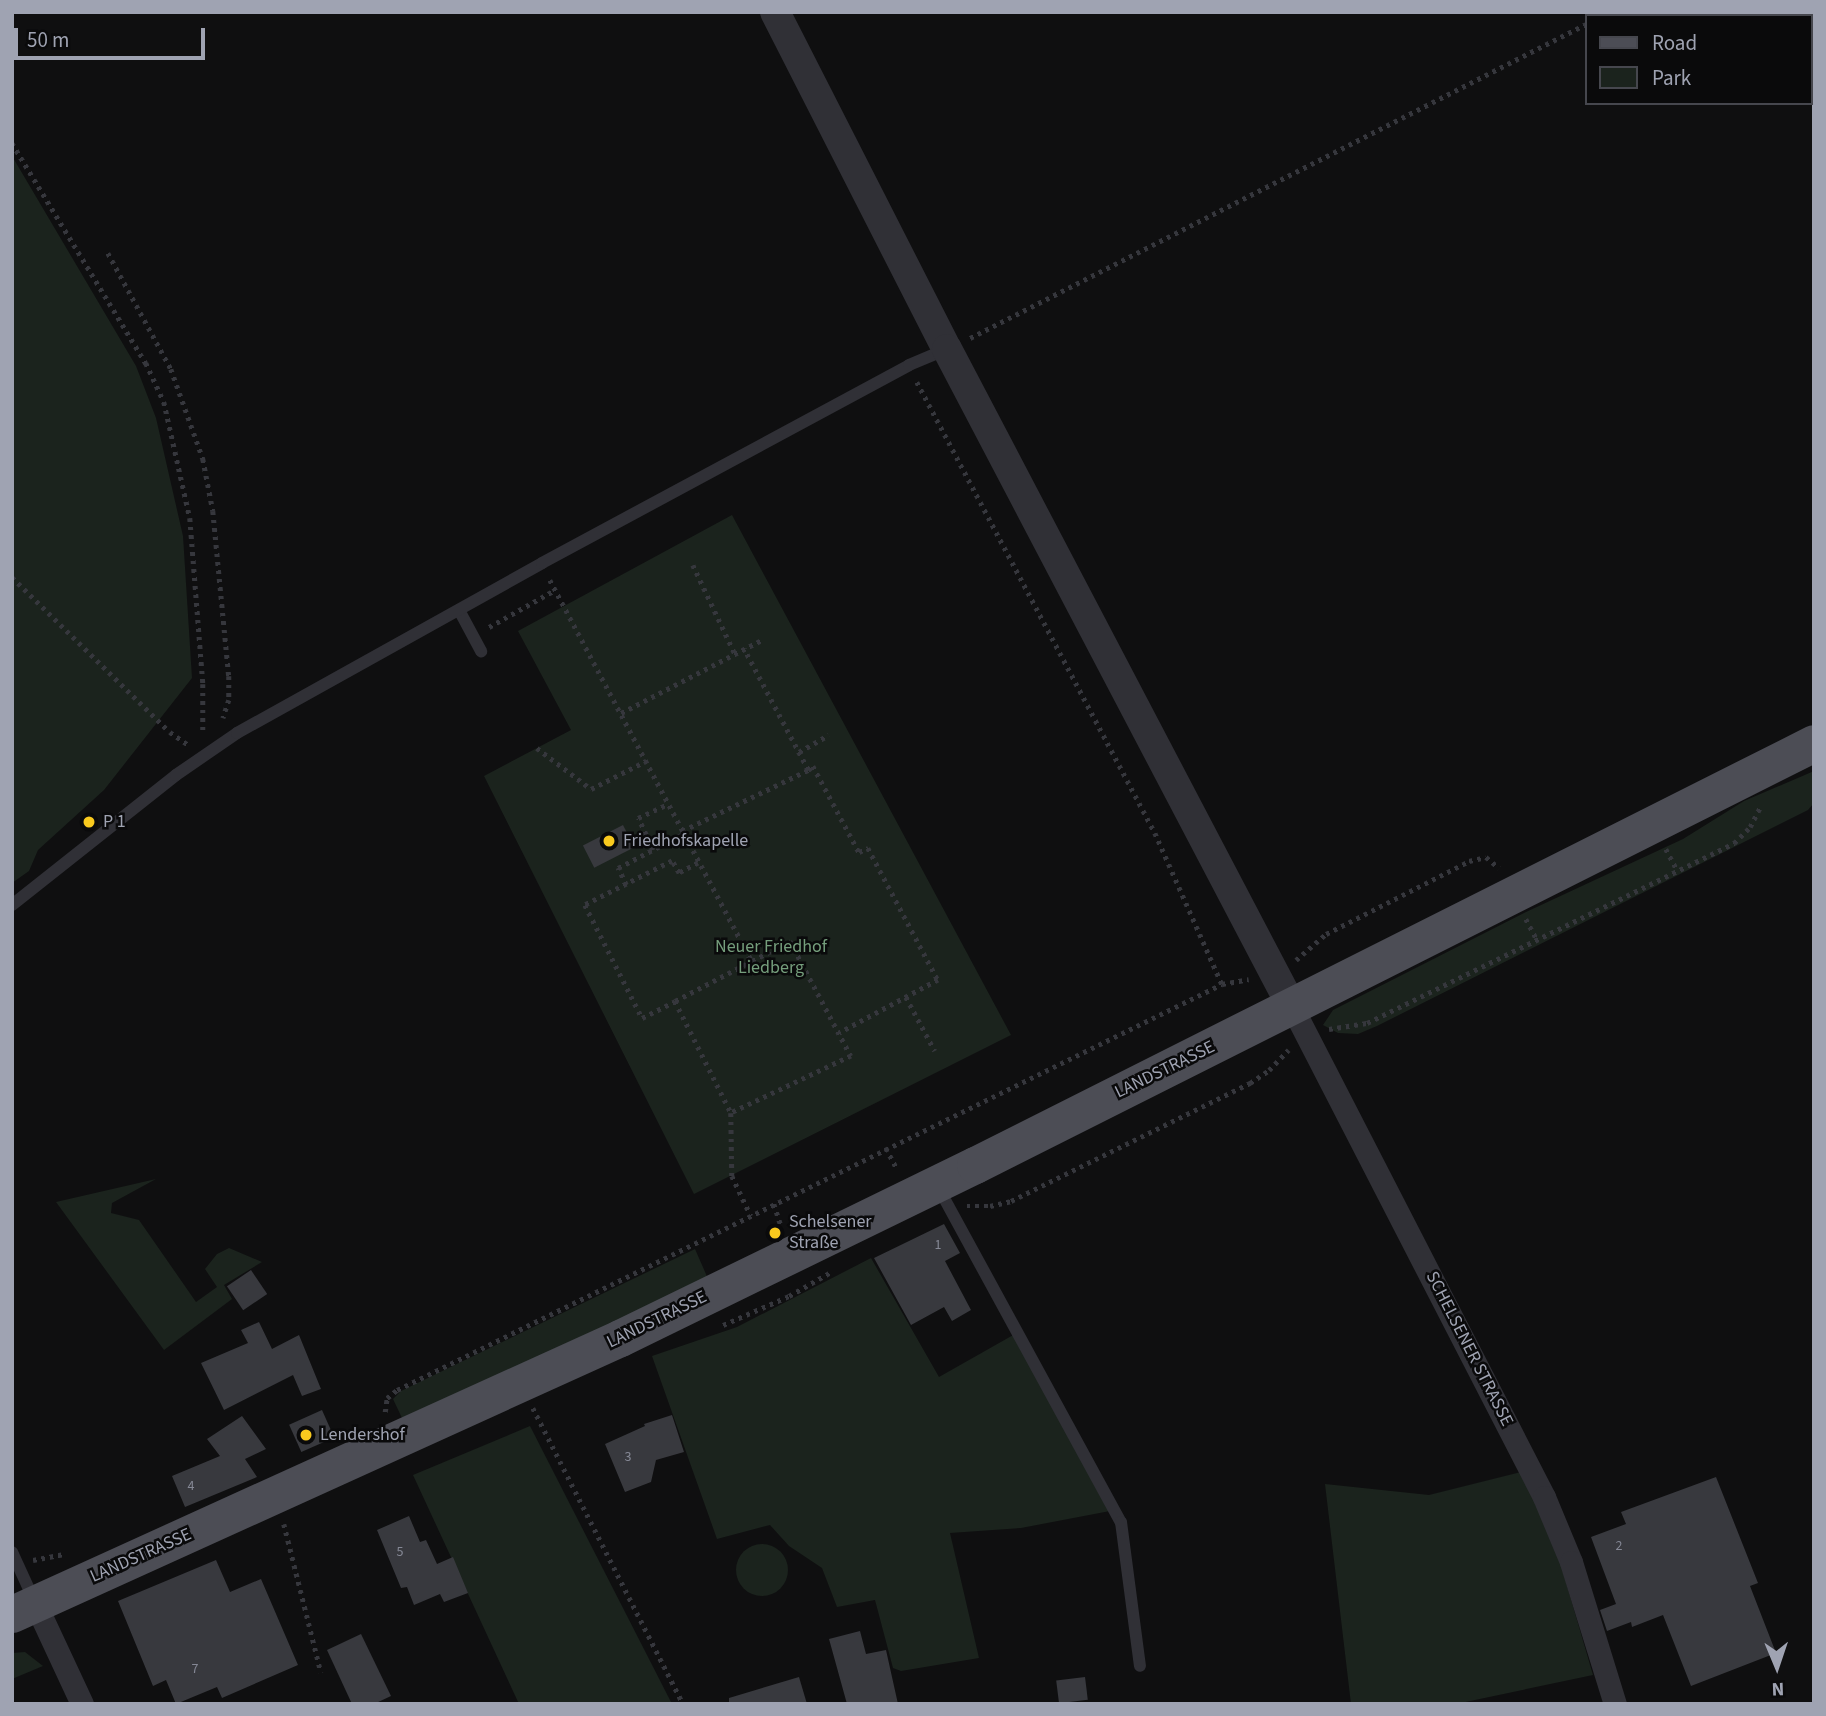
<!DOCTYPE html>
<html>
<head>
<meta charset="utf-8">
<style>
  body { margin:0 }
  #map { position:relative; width:1826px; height:1716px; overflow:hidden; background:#0f0f10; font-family:"Source Sans 3",sans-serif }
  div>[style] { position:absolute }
  .green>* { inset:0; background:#1b231d }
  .round { border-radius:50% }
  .building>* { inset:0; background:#38393e; transform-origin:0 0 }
  .path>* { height:4.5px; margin-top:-2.25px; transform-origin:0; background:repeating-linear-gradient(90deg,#36373d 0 3.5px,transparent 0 8.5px) }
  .service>* { height:12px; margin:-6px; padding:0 6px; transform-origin:6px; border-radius:6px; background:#303036 }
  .minor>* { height:23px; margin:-11.5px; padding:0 11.5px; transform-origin:11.5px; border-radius:11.5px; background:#303036 }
  .tertiary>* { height:30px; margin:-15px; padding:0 15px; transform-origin:15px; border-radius:15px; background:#303036 }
  .primary>* { height:37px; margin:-18.5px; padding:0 18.5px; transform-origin:18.5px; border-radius:18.5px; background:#4c4d55 }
  .dots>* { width:19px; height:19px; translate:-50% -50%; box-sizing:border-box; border:4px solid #0a0a0b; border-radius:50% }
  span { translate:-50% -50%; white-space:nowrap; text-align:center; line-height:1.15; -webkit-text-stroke:5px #0a0a0b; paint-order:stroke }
  .number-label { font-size:14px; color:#858895 }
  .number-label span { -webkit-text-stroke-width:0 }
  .poi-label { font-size:18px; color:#9fa3b2 }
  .left { translate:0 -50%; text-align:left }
  .park-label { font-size:18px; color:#759e7c }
  .street-label { font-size:18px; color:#9fa3b2 }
  .frame { position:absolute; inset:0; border:14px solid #9fa3b2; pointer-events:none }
  .legend { position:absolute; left:1585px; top:14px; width:228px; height:91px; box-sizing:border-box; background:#0a0a0b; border:2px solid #46474e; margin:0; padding:9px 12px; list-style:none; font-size:21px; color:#9fa3b2 }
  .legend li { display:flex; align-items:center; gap:14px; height:35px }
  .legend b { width:35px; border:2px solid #46474e }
  .north { position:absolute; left:1742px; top:1632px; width:70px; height:70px; -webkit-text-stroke:5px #0a0a0b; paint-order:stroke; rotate:178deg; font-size:19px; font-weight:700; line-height:28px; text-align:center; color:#9fa3b2 }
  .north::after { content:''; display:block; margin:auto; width:24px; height:32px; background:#9fa3b2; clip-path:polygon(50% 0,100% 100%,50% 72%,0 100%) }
  .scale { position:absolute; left:14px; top:28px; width:191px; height:32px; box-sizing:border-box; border:4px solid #9fa3b2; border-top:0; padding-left:9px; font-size:21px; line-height:24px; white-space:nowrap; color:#9fa3b2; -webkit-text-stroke:5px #0a0a0b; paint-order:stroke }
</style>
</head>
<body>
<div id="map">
  <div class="green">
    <div style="clip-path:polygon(12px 156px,136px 366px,156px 418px,183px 536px,192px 678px,104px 790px,38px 850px,29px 871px,12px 883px)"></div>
    <div style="clip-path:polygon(732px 515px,1011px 1035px,694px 1194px,484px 776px,571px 730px,518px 631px)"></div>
    <div style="clip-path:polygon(1814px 771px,1814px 803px,1808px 810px,1377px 1026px,1358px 1034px,1338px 1033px,1323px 1025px,1333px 1010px,1526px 912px,1683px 839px,1744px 801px)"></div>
    <div style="clip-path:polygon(156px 1179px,112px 1203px,111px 1213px,139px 1220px,196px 1302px,217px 1287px,205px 1269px,217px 1254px,229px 1248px,262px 1262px,224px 1285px,232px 1299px,164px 1350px,56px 1202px)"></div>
    <div style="clip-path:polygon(695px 1249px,709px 1281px,402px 1418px,393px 1399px,401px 1391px)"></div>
    <div style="clip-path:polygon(871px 1258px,939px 1377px,1015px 1334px,1110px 1511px,1021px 1528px,950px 1533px,979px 1658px,901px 1671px,893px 1668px,875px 1600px,837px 1607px,822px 1568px,789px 1546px,770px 1525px,717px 1539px,652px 1356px,737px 1327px)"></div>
    <div style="clip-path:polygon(530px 1426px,672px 1704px,519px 1704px,413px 1475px)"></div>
    <div style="clip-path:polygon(1521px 1472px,1554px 1541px,1593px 1675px,1456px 1704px,1351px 1704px,1325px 1484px,1429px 1495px)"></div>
    <div class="round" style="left:736px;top:1544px;width:52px;height:52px"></div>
    <div style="clip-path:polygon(25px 1652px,43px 1666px,12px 1679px,12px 1653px)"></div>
  </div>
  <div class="building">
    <div style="left:623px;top:825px;width:25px;height:45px;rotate:63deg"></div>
    <div style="clip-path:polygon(944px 1224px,960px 1253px,945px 1261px,971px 1310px,952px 1321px,944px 1307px,911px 1325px,874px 1258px)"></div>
    <div style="left:251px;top:1270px;width:29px;height:29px;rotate:56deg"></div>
    <div style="clip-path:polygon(259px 1322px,272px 1349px,299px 1335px,321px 1389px,302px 1396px,293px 1375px,224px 1410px,201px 1363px,248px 1343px,241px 1330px)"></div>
    <div style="left:322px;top:1410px;width:30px;height:36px;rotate:66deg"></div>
    <div style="clip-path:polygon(672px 1415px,684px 1452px,656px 1460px,651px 1482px,625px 1492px,605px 1444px,645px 1426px,644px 1424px)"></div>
    <div style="clip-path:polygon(242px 1416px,266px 1449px,245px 1459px,257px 1477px,185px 1507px,172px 1476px,220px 1456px,207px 1439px)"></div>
    <div style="clip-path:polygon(1716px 1477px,1758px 1583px,1750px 1586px,1776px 1653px,1691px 1686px,1663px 1615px,1632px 1627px,1631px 1622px,1607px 1631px,1600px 1610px,1616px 1604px,1591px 1537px,1626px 1524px,1621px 1512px)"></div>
    <div style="clip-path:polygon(409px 1516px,420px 1542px,426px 1540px,437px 1564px,453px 1557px,468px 1593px,444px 1602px,440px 1594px,414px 1605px,407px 1587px,401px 1588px,377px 1530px)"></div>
    <div style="clip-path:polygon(216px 1560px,230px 1592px,261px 1579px,298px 1665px,222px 1698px,217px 1687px,176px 1704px,166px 1680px,153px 1686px,118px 1601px)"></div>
    <div style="clip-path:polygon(860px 1631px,866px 1654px,886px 1650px,898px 1704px,847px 1704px,829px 1639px)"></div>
    <div style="clip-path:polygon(361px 1634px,391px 1696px,374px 1704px,352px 1704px,327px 1650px)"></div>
    <div style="clip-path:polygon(799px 1677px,807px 1704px,729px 1704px,729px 1698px)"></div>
    <div style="left:1085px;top:1677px;width:23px;height:29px;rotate:83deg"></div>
  </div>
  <div class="path">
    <div style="left:1602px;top:16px;width:8px;rotate:-30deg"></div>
    <div style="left:12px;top:143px;width:258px;rotate:58.7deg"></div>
    <div style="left:146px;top:363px;width:43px;rotate:65.2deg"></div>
    <div style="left:164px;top:402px;width:119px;rotate:77.4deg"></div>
    <div style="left:190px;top:518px;width:167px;rotate:85.5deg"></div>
    <div style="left:203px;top:684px;width:49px;rotate:90deg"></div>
    <div style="left:108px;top:253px;width:132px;rotate:61.5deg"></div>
    <div style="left:171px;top:369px;width:96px;rotate:70.4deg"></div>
    <div style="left:203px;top:459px;width:53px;rotate:79.1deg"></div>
    <div style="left:213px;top:511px;width:166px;rotate:84.5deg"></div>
    <div style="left:229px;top:676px;width:24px;rotate:90deg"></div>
    <div style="left:229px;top:700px;width:19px;rotate:108deg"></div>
    <div style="left:970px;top:338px;width:691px;rotate:-27.01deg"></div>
    <div style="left:917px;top:382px;width:510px;rotate:62.18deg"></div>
    <div style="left:1155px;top:833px;width:165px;rotate:66.1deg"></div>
    <div style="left:693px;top:565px;width:98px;rotate:64.7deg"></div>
    <div style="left:12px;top:577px;width:221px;rotate:44.5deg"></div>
    <div style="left:170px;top:732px;width:24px;rotate:35deg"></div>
    <div style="left:550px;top:580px;width:431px;rotate:62.1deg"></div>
    <div style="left:752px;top:961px;width:43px;rotate:-27.8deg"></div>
    <div style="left:790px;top:941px;width:130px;rotate:62.1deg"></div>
    <div style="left:851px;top:1056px;width:133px;rotate:154.6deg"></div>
    <div style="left:731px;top:1113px;width:63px;rotate:89.1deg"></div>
    <div style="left:732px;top:1176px;width:44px;rotate:64.6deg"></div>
    <div style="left:489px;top:627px;width:76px;rotate:-29.3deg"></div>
    <div style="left:621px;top:713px;width:159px;rotate:-27.4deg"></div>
    <div style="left:537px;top:748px;width:68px;rotate:37.2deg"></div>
    <div style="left:591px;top:789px;width:62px;rotate:-27deg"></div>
    <div style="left:799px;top:752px;width:34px;rotate:-30deg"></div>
    <div style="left:808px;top:770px;width:6px;rotate:-39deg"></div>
    <div style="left:813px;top:766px;width:98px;rotate:61.9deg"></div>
    <div style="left:859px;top:852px;width:10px;rotate:-24deg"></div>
    <div style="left:868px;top:848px;width:149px;rotate:62.1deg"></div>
    <div style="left:938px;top:980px;width:112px;rotate:151.8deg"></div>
    <div style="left:682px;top:831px;width:140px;rotate:-25.8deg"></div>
    <div style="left:808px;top:770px;width:137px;rotate:-117.9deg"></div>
    <div style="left:1666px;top:849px;width:24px;rotate:62deg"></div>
    <div style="left:653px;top:850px;width:35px;rotate:-115deg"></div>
    <div style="left:638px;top:818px;width:33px;rotate:-25deg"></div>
    <div style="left:698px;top:863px;width:21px;rotate:152deg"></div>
    <div style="left:679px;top:873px;width:14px;rotate:-120deg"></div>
    <div style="left:672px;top:861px;width:97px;rotate:153.2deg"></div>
    <div style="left:585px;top:905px;width:127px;rotate:63.2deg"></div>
    <div style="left:642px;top:1018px;width:37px;rotate:-27deg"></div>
    <div style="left:675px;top:1001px;width:125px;rotate:63.4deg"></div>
    <div style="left:626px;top:885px;width:19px;rotate:-115deg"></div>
    <div style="left:618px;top:868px;width:73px;rotate:-27.6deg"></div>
    <div style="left:1526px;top:919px;width:24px;rotate:62deg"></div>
    <div style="left:1296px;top:960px;width:40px;rotate:-41deg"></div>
    <div style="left:1326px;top:934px;width:161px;rotate:-27deg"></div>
    <div style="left:1469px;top:861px;width:17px;rotate:-13deg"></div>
    <div style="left:1486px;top:857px;width:17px;rotate:40deg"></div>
    <div style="left:906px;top:997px;width:61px;rotate:61.8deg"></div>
    <div style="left:675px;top:1001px;width:87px;rotate:-27.5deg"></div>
    <div style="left:1329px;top:1029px;width:38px;rotate:-9deg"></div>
    <div style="left:1367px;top:1023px;width:409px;rotate:-26.1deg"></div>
    <div style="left:1734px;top:843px;width:23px;rotate:-45deg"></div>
    <div style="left:1750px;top:827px;width:25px;rotate:-63deg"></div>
    <div style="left:886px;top:1148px;width:24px;rotate:62deg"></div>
    <div style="left:774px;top:1204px;width:22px;rotate:72deg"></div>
    <div style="left:967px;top:1206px;width:23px"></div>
    <div style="left:990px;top:1206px;width:22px;rotate:-13deg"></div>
    <div style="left:1011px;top:1201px;width:267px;rotate:-26.3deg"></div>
    <div style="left:1250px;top:1083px;width:23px;rotate:-34deg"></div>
    <div style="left:1269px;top:1070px;width:28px;rotate:-46deg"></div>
    <div style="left:723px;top:1325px;width:72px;rotate:-23.7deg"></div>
    <div style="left:789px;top:1296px;width:48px;rotate:-29.7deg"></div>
    <div style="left:533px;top:1408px;width:332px;rotate:63.1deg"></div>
    <div style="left:385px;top:1412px;width:14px;rotate:-82deg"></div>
    <div style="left:387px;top:1398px;width:13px;rotate:-39deg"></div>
    <div style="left:397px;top:1390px;width:919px;rotate:-26.2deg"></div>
    <div style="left:1222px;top:984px;width:27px;rotate:-10deg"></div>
    <div style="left:284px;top:1524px;width:153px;rotate:76deg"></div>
    <div style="left:33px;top:1560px;width:33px;rotate:-11deg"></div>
  </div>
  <div class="service">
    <div style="left:459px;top:610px;width:47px;rotate:61.8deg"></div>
    <div style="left:12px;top:905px;width:209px;rotate:-38.4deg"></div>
    <div style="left:176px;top:775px;width:74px;rotate:-34.5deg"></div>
    <div style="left:237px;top:733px;width:349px;rotate:-29.1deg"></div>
    <div style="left:542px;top:563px;width:417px;rotate:-28.3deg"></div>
    <div style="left:909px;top:365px;width:41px;rotate:-22.8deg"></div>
    <div style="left:938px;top:1187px;width:382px;rotate:61.4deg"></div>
    <div style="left:1121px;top:1522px;width:145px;rotate:82.5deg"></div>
    <div style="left:12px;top:1552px;width:53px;rotate:65.4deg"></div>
  </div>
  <div class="minor">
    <div style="left:1292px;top:1007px;width:551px;rotate:62.78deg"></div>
    <div style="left:1544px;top:1497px;width:70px;rotate:67.4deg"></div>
    <div style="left:1571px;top:1562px;width:149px;rotate:72.8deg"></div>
    <div style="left:35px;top:1603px;width:111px;rotate:65deg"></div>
  </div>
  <div class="tertiary">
    <div style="left:775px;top:12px;width:378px;rotate:63deg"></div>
    <div style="left:947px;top:349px;width:743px;rotate:62.33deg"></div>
  </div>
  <div class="primary">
    <div style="left:12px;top:1614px;width:668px;rotate:-24.42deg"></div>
    <div style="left:620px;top:1338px;width:395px;rotate:-26deg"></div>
    <div style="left:975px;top:1165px;width:939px;rotate:-26.7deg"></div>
  </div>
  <div class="dots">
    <div style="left:89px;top:822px;background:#f9c91e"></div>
    <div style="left:609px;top:841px;background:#f9c91e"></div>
    <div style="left:775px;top:1233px;background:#f9c91e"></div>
    <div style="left:306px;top:1435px;background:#f9c91e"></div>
  </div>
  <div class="number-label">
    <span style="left:938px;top:1245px">1</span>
    <span style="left:628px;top:1457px">3</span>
    <span style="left:191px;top:1486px">4</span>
    <span style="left:1619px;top:1546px">2</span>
    <span style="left:400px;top:1552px">5</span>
    <span style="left:195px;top:1669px">7</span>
  </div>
  <div class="poi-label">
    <span class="left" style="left:103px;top:822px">P 1</span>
    <span class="left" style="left:623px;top:841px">Friedhofskapelle</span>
    <span class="left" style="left:789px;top:1233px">Schelsener<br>Straße</span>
    <span class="left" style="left:320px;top:1435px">Lendershof</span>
  </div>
  <div class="park-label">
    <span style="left:771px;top:958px">Neuer Friedhof<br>Liedberg</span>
  </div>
  <div class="street-label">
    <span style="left:1165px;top:1070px;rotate:-26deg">LANDSTRASSE</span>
    <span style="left:657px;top:1320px;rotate:-26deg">LANDSTRASSE</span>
    <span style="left:1469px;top:1349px;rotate:63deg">SCHELSENER STRASSE</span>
    <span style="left:141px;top:1556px;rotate:-24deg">LANDSTRASSE</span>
  </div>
  <div class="frame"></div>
  <ul class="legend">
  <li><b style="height:9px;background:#4c4d55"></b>Road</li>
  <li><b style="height:19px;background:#1b231d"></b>Park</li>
  </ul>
  <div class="north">N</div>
  <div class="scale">50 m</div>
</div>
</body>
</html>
